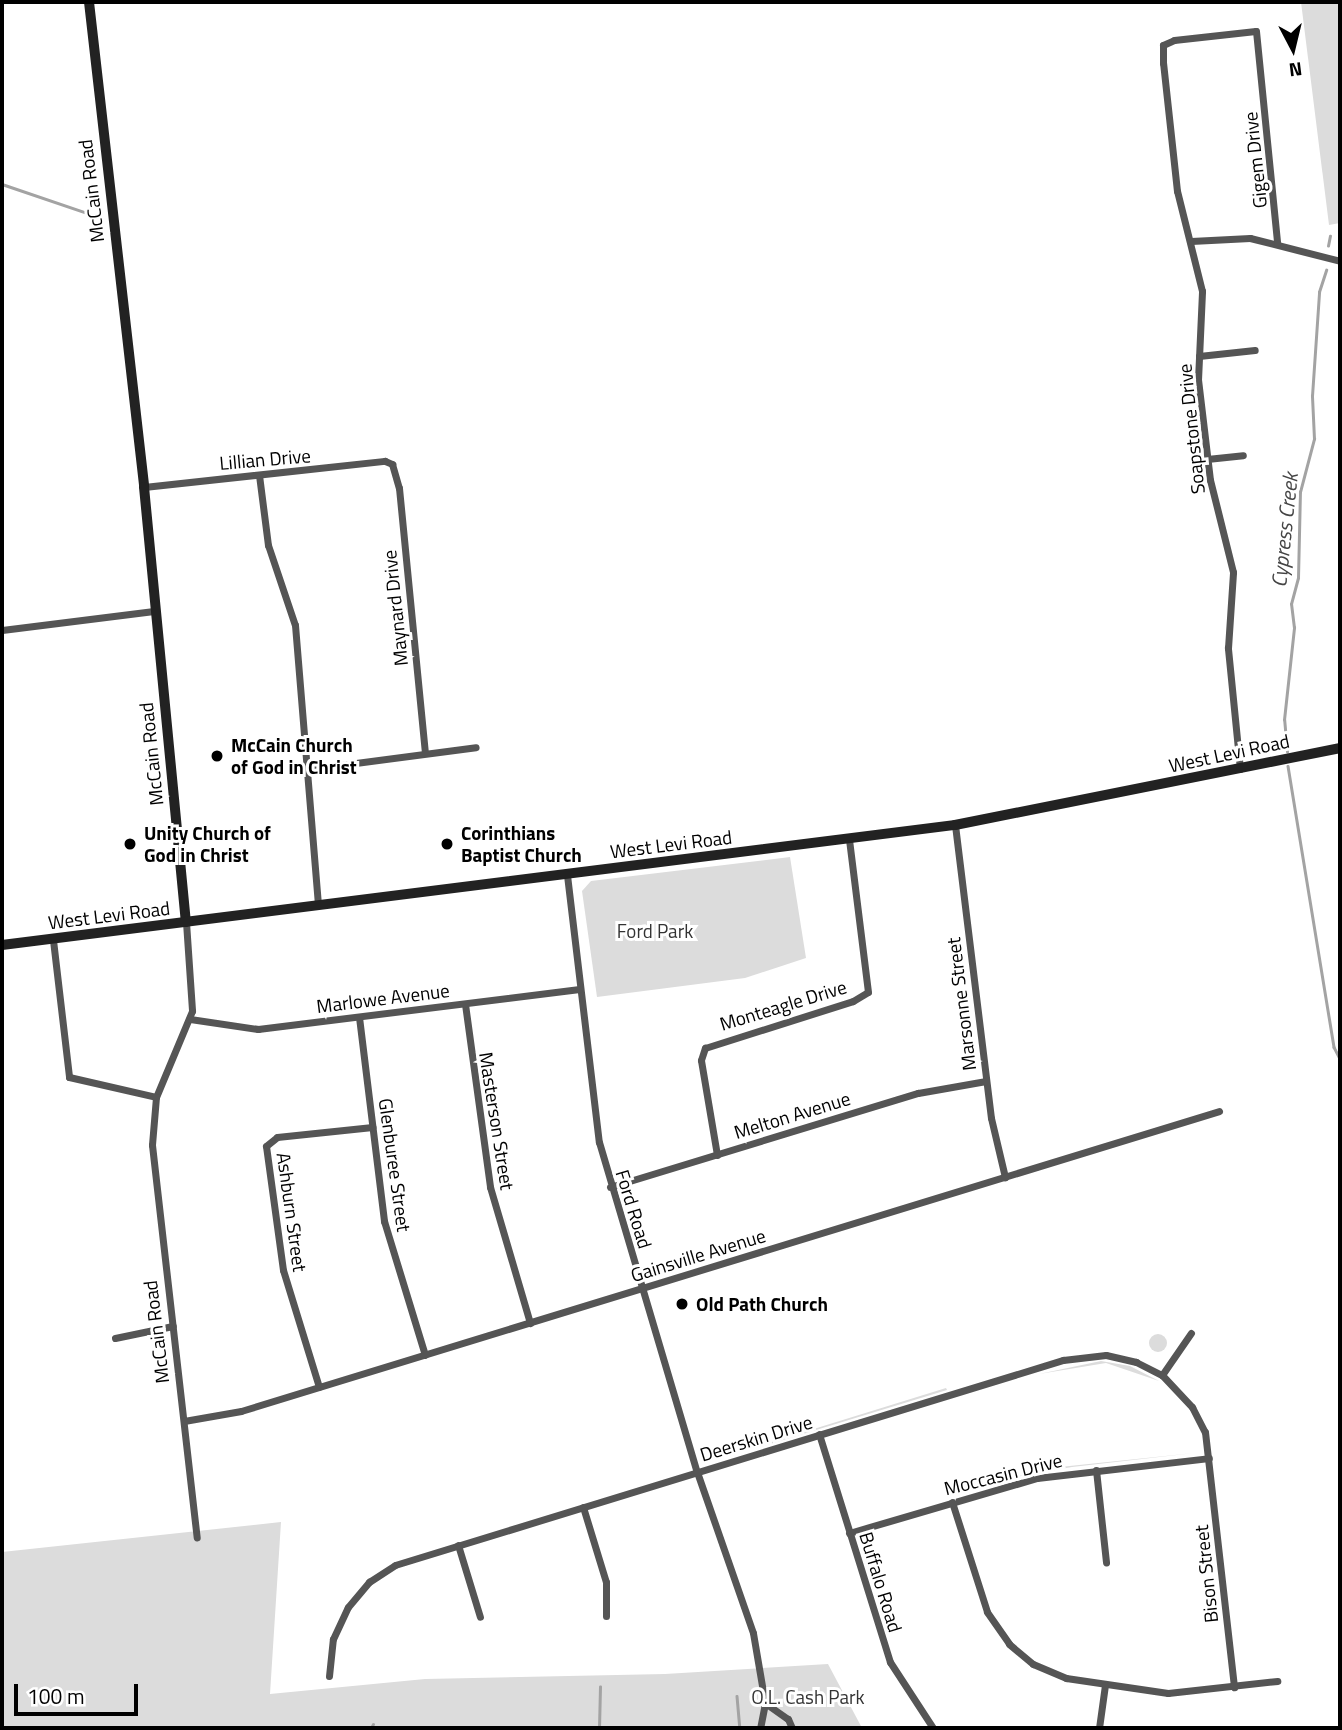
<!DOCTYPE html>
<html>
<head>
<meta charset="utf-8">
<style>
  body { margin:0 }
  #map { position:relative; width:1342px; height:1730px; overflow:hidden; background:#fff; font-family:"Titillium Web",sans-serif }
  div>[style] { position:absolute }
  .green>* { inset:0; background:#dcdcdc }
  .round { border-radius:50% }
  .stream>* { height:2.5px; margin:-1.25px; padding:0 1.25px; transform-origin:1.25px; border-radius:1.25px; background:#a3a3a3 }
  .street>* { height:7px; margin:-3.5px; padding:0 3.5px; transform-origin:3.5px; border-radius:3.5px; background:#555 }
  .secondary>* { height:10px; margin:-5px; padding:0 5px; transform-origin:5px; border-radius:5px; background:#222 }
  .dots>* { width:19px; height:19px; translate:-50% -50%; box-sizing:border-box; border:4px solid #fff; border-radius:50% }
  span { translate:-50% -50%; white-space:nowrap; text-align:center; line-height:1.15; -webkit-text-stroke:6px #fff; paint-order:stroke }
  .street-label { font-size:19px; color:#000 }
  .poi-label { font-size:19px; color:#000; font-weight:700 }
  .left { translate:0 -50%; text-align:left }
  .park-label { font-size:19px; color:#333 }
  .water-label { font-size:21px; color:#444; font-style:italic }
  .frame { position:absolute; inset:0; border:4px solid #000; pointer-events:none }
  .north { position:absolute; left:1258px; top:14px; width:70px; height:70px; -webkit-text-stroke:5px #fff; paint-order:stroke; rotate:173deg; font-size:19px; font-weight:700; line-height:28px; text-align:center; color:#000 }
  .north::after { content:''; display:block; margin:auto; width:24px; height:32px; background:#000; clip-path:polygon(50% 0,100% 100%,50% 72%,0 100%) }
  .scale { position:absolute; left:14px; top:1684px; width:124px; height:32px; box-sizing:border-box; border:4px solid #000; border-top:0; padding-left:9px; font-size:21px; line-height:24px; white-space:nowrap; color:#000; -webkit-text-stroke:5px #fff; paint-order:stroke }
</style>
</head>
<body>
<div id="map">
  <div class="green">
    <div style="clip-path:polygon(1301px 2px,1340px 2px,1340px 223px,1329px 225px)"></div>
    <div style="clip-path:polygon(790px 857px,806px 958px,745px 978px,597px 997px,582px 891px,591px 881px)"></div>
    <div class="round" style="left:1149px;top:1334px;width:18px;height:18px"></div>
    <div style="clip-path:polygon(1101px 1361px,1130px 1366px,1159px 1381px,1106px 1363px,1039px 1374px)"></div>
    <div style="clip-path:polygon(946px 1388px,947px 1390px,760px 1447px,759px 1446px)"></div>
    <div style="clip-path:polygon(1194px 1453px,1072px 1467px,1000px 1480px,1060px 1467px)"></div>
    <div style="clip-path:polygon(281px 1522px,270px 1694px,425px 1679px,665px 1674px,828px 1664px,862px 1728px,2px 1728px,2px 1552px)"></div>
  </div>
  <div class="stream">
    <div style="left:2px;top:184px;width:90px;rotate:18.8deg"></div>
    <div style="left:1328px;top:246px;width:10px;rotate:-79deg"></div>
    <div style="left:1287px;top:752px;width:32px;rotate:-95deg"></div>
    <div style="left:1284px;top:720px;width:93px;rotate:-83.8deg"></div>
    <div style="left:1294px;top:628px;width:24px;rotate:-97deg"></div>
    <div style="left:1291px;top:604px;width:27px;rotate:-75deg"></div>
    <div style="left:1298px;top:578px;width:86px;rotate:-88.7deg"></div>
    <div style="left:1300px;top:492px;width:55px;rotate:-75.2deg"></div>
    <div style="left:1314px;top:439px;width:43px;rotate:-92.7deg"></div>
    <div style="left:1312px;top:396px;width:104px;rotate:-86.1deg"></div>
    <div style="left:1319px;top:292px;width:23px;rotate:-72deg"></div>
    <div style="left:1288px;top:766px;width:285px;rotate:80.7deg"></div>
    <div style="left:1334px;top:1047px;width:13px;rotate:63deg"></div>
    <div style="left:737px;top:1696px;width:32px;rotate:85deg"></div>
    <div style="left:371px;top:1728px;width:4px;rotate:-63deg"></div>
    <div style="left:599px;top:1728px;width:41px;rotate:-88.6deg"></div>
  </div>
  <div class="street">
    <div style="left:1191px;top:241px;width:59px;rotate:-2.9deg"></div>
    <div style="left:1250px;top:238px;width:93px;rotate:14.3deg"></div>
    <div style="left:1199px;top:356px;width:56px;rotate:-6.1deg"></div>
    <div style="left:1207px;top:459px;width:36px;rotate:-6deg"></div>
    <div style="left:259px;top:475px;width:71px;rotate:82.7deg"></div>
    <div style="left:268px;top:545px;width:84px;rotate:71.4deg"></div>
    <div style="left:295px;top:625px;width:281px;rotate:85.3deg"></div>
    <div style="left:144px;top:487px;width:242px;rotate:-6.2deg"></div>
    <div style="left:385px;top:461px;width:8px;rotate:23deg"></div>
    <div style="left:392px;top:464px;width:25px;rotate:74deg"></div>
    <div style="left:399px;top:488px;width:266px;rotate:84.4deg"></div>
    <div style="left:2px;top:630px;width:153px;rotate:-7.1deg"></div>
    <div style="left:310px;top:769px;width:167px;rotate:-7.5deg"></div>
    <div style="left:1240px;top:769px;width:122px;rotate:-95.7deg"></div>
    <div style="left:1228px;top:648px;width:76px;rotate:-86.2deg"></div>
    <div style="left:1233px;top:572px;width:95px;rotate:-104deg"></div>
    <div style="left:1210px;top:480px;width:101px;rotate:-96.8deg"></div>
    <div style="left:1198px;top:380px;width:89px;rotate:-87.4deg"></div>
    <div style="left:1202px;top:291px;width:103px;rotate:-104deg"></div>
    <div style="left:1177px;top:191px;width:129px;rotate:-96.2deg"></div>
    <div style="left:1163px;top:63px;width:18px;rotate:-90deg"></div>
    <div style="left:1163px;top:45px;width:12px;rotate:-24deg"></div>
    <div style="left:1174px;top:40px;width:82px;rotate:-6.3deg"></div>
    <div style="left:1256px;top:31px;width:213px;rotate:84.3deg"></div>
    <div style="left:955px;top:825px;width:295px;rotate:83deg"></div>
    <div style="left:991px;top:1118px;width:61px;rotate:76.7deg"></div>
    <div style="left:567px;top:875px;width:269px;rotate:83.2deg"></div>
    <div style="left:599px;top:1142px;width:344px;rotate:73.5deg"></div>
    <div style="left:697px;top:1472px;width:170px;rotate:70.8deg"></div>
    <div style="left:753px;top:1633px;width:71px;rotate:80.3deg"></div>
    <div style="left:765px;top:1703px;width:25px;rotate:101deg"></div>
    <div style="left:186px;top:922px;width:89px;rotate:86.1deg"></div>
    <div style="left:192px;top:1011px;width:93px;rotate:112.7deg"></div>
    <div style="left:156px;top:1097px;width:48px;rotate:94.8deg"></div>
    <div style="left:152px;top:1145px;width:395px;rotate:83.5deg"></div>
    <div style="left:53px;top:940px;width:138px;rotate:83.3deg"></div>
    <div style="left:69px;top:1077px;width:89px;rotate:12.9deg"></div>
    <div style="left:465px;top:1004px;width:185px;rotate:82.2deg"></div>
    <div style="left:490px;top:1187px;width:142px;rotate:73.6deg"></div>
    <div style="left:359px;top:1017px;width:206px;rotate:83deg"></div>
    <div style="left:384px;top:1221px;width:140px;rotate:73deg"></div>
    <div style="left:190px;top:1019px;width:69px;rotate:8.4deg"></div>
    <div style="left:258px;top:1029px;width:324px;rotate:-7.1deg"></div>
    <div style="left:717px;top:1155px;width:96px;rotate:-99.6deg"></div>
    <div style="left:701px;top:1060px;width:13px;rotate:-72deg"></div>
    <div style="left:705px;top:1048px;width:155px;rotate:-17.6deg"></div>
    <div style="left:853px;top:1001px;width:17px;rotate:-31deg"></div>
    <div style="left:868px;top:992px;width:153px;rotate:-97.1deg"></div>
    <div style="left:610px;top:1187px;width:322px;rotate:-17deg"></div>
    <div style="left:918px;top:1093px;width:69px;rotate:-10deg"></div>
    <div style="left:115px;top:1338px;width:59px;rotate:-11.7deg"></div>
    <div style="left:1162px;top:1375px;width:51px;rotate:-55.4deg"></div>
    <div style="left:319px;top:1387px;width:122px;rotate:-107.1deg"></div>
    <div style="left:283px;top:1270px;width:125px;rotate:-97.8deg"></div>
    <div style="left:266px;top:1146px;width:14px;rotate:-39deg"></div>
    <div style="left:277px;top:1137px;width:96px;rotate:-6deg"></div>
    <div style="left:184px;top:1421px;width:58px;rotate:-10deg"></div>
    <div style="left:241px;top:1411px;width:1023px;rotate:-17.05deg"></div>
    <div style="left:819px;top:1434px;width:239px;rotate:72.7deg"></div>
    <div style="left:890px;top:1662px;width:79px;rotate:56.9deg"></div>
    <div style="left:1096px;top:1470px;width:93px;rotate:83.8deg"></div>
    <div style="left:952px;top:1502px;width:115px;rotate:72.3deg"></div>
    <div style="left:987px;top:1612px;width:39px;rotate:55deg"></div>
    <div style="left:1009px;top:1644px;width:31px;rotate:40deg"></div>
    <div style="left:1033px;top:1664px;width:36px;rotate:23deg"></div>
    <div style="left:1066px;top:1678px;width:103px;rotate:8.4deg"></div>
    <div style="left:1168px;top:1693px;width:110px;rotate:-6.3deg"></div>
    <div style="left:583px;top:1507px;width:78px;rotate:73deg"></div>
    <div style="left:606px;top:1582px;width:34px;rotate:90deg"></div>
    <div style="left:849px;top:1533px;width:196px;rotate:-16.3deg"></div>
    <div style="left:1037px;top:1478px;width:173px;rotate:-6.6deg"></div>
    <div style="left:458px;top:1545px;width:75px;rotate:73deg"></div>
    <div style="left:329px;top:1676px;width:37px;rotate:-84deg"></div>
    <div style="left:333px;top:1639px;width:35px;rotate:-65deg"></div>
    <div style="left:348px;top:1607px;width:33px;rotate:-50deg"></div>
    <div style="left:369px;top:1582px;width:31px;rotate:-33deg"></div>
    <div style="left:395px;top:1565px;width:699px;rotate:-17.06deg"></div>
    <div style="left:1063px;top:1360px;width:43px;rotate:-6.6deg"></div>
    <div style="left:1106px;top:1355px;width:31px;rotate:13deg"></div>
    <div style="left:1136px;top:1362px;width:29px;rotate:27deg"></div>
    <div style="left:1162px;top:1375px;width:44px;rotate:46.8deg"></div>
    <div style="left:1192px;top:1407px;width:28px;rotate:63deg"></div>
    <div style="left:1205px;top:1432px;width:257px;rotate:83.5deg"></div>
    <div style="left:765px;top:1703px;width:28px;rotate:35deg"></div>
    <div style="left:788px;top:1719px;width:10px;rotate:66deg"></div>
    <div style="left:1099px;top:1728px;width:43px;rotate:-82.1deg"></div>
  </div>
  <div class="secondary">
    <div style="left:89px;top:2px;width:488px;rotate:83.5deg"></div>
    <div style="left:144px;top:487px;width:437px;rotate:84.5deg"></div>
    <div style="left:2px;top:945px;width:961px;rotate:-7.18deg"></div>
    <div style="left:955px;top:825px;width:393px;rotate:-11.3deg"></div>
  </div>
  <div class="dots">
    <div style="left:217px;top:756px;background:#000"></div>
    <div style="left:130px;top:844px;background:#000"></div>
    <div style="left:447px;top:844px;background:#000"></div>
    <div style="left:682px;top:1304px;background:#000"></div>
  </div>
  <div class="street-label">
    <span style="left:1255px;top:160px;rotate:-96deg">Gigem Drive</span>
    <span style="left:91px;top:191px;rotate:-97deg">McCain Road</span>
    <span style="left:1191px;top:429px;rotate:-96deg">Soapstone Drive</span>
    <span style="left:265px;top:459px;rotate:-5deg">Lillian Drive</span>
    <span style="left:395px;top:608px;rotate:-96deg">Maynard Drive</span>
    <span style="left:1229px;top:753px;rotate:-12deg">West Levi Road</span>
    <span style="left:151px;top:754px;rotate:-96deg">McCain Road</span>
    <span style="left:671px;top:844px;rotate:-7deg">West Levi Road</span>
    <span style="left:109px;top:915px;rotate:-7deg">West Levi Road</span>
    <span style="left:383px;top:998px;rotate:-7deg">Marlowe Avenue</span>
    <span style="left:961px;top:1004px;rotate:-97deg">Marsonne Street</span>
    <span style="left:783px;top:1005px;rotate:-17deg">Monteagle Drive</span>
    <span style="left:792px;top:1115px;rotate:-17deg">Melton Avenue</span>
    <span style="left:497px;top:1121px;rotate:81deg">Masterson Street</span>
    <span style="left:395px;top:1165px;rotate:82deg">Glenburee Street</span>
    <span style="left:634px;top:1209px;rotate:73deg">Ford Road</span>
    <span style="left:292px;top:1212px;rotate:82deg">Ashburn Street</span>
    <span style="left:698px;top:1255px;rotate:-17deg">Gainsville Avenue</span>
    <span style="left:156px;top:1332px;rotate:-97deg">McCain Road</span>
    <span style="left:756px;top:1438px;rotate:-17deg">Deerskin Drive</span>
    <span style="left:1003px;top:1474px;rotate:-14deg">Moccasin Drive</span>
    <span style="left:1206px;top:1574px;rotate:-96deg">Bison Street</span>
    <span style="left:881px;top:1582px;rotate:73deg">Buffalo Road</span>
  </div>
  <div class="poi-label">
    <span class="left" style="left:231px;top:756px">McCain Church<br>of God in Christ</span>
    <span class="left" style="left:144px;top:844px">Unity Church of<br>God in Christ</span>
    <span class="left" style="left:461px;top:844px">Corinthians<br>Baptist Church</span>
    <span class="left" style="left:696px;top:1304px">Old Path Church</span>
  </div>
  <div class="park-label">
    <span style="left:655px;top:931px">Ford Park</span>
    <span style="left:808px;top:1697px">O.L. Cash Park</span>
  </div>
  <div class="water-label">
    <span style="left:1284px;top:530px;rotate:-84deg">Cypress Creek</span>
  </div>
  <div class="frame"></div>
  <div class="north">N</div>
  <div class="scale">100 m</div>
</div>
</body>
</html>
